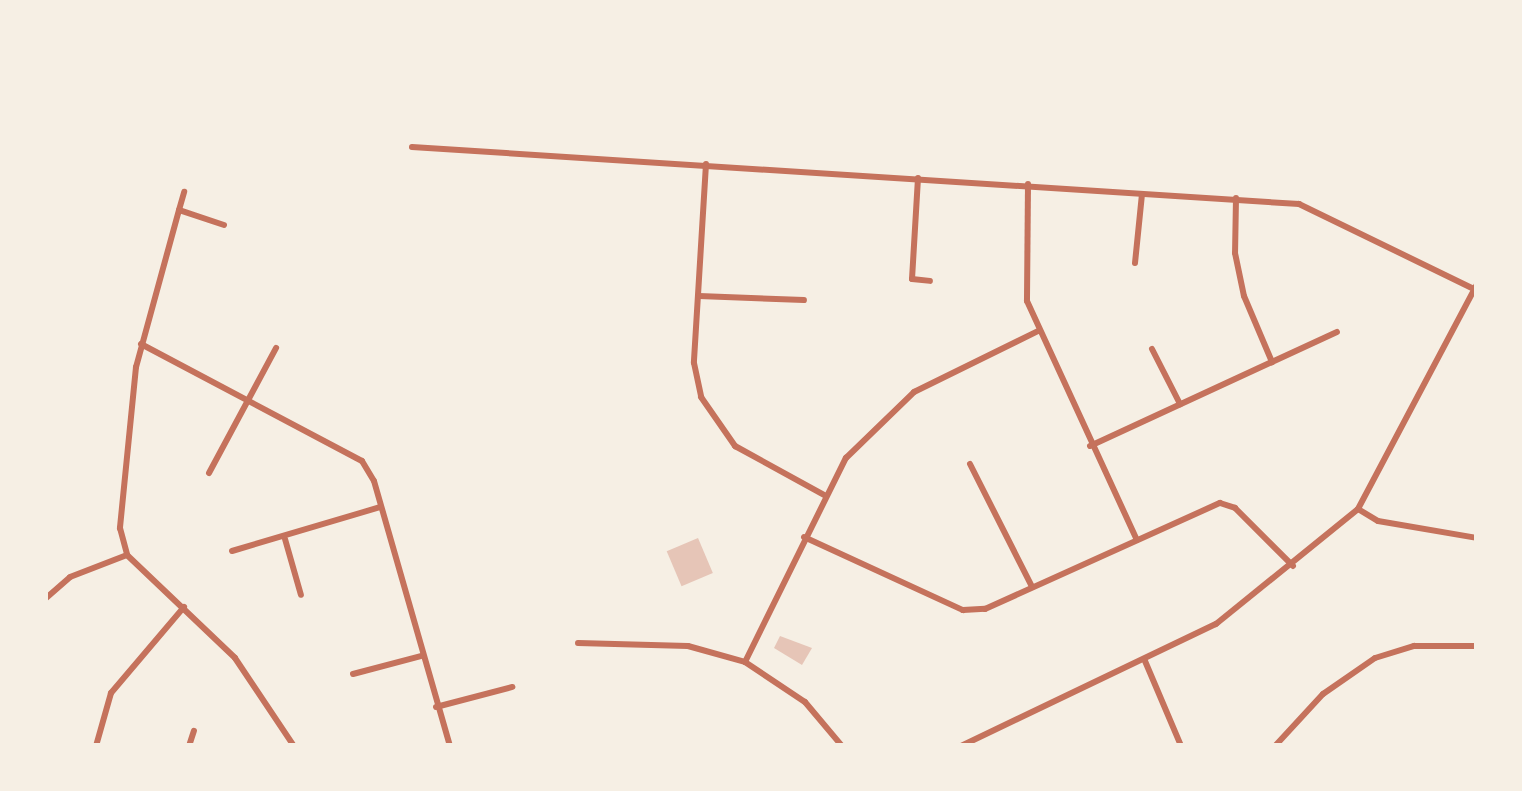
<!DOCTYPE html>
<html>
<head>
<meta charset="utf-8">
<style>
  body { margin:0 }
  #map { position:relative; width:1522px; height:791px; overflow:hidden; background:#f6efe4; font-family:"Source Serif 4",serif }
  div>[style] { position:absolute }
  .building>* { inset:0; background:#e6c5b7; transform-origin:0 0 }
  .minor>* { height:6px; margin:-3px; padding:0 3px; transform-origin:3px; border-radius:3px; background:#c5725c }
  span { translate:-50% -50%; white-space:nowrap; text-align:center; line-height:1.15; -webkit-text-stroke:8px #f6efe4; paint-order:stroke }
  .frame { position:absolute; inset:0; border:48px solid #f6efe4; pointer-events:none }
</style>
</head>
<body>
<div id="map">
  <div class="building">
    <div style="left:698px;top:538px;width:38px;height:34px;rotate:67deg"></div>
    <div style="clip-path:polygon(780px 636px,812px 648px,802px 665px,774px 648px)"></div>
  </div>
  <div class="minor">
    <div style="left:412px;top:147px;width:889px;rotate:3.68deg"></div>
    <div style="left:1299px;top:204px;width:195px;rotate:25.9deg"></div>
    <div style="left:706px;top:164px;width:199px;rotate:93.5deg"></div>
    <div style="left:694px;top:363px;width:35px;rotate:78deg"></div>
    <div style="left:701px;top:397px;width:60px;rotate:55.2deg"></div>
    <div style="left:735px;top:446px;width:102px;rotate:28.8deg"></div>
    <div style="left:918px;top:178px;width:101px;rotate:93.4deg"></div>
    <div style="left:912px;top:279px;width:18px;rotate:6deg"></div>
    <div style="left:1028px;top:184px;width:117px;rotate:90.5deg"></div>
    <div style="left:1027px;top:301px;width:263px;rotate:65.3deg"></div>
    <div style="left:1236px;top:198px;width:55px;rotate:91deg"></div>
    <div style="left:1235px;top:253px;width:44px;rotate:78.2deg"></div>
    <div style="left:1244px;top:296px;width:72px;rotate:67deg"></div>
    <div style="left:179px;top:210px;width:19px;rotate:-74deg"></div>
    <div style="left:224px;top:225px;width:47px;rotate:-161.6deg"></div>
    <div style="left:179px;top:210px;width:163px;rotate:105.3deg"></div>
    <div style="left:136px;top:367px;width:162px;rotate:95.7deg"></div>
    <div style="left:120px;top:528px;width:28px;rotate:75deg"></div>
    <div style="left:127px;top:555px;width:149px;rotate:43.6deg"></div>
    <div style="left:235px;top:658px;width:106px;rotate:56.2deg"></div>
    <div style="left:1135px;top:263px;width:69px;rotate:-84.2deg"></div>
    <div style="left:699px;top:296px;width:105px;rotate:2.2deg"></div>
    <div style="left:141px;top:344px;width:250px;rotate:27.9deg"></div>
    <div style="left:362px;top:461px;width:23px;rotate:59deg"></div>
    <div style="left:374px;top:481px;width:276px;rotate:74deg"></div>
    <div style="left:1152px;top:349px;width:62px;rotate:63deg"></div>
    <div style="left:1090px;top:446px;width:272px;rotate:-24.8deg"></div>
    <div style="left:970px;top:464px;width:138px;rotate:63.2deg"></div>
    <div style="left:209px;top:473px;width:142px;rotate:-61.8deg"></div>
    <div style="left:1358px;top:509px;width:255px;rotate:-62.1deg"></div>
    <div style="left:804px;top:537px;width:175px;rotate:24.7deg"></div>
    <div style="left:963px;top:610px;width:22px;rotate:-3deg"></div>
    <div style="left:985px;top:609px;width:258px;rotate:-24.3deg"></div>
    <div style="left:1220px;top:503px;width:16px;rotate:18deg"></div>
    <div style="left:1235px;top:508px;width:82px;rotate:45deg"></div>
    <div style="left:285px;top:539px;width:58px;rotate:74.1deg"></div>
    <div style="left:232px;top:551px;width:155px;rotate:-16.5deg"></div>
    <div style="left:45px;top:599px;width:33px;rotate:-41deg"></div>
    <div style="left:70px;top:577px;width:61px;rotate:-21.1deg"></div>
    <div style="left:578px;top:643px;width:110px;rotate:1.6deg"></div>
    <div style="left:688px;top:646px;width:59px;rotate:15.7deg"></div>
    <div style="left:745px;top:662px;width:72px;rotate:33.7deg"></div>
    <div style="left:805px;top:702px;width:57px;rotate:49.9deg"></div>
    <div style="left:1145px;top:661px;width:92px;rotate:67deg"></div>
    <div style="left:745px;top:662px;width:228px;rotate:-63.7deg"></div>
    <div style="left:846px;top:458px;width:95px;rotate:-44.1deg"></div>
    <div style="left:914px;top:392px;width:138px;rotate:-26.2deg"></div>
    <div style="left:353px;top:674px;width:70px;rotate:-14.8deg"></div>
    <div style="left:436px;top:707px;width:79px;rotate:-14.7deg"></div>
    <div style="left:96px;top:746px;width:55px;rotate:-74.2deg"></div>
    <div style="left:111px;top:693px;width:113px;rotate:-49.7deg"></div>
    <div style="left:189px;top:746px;width:16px;rotate:-72deg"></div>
    <div style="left:961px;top:746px;width:283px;rotate:-25.6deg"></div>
    <div style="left:1216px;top:624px;width:183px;rotate:-39deg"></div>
    <div style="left:1358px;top:509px;width:23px;rotate:31deg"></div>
    <div style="left:1378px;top:521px;width:100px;rotate:9.7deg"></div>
    <div style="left:1275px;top:746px;width:71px;rotate:-47.3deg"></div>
    <div style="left:1323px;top:694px;width:63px;rotate:-34.7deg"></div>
    <div style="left:1375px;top:658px;width:41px;rotate:-17.1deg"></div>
    <div style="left:1414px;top:646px;width:63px"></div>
  </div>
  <div class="frame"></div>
</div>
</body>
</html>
